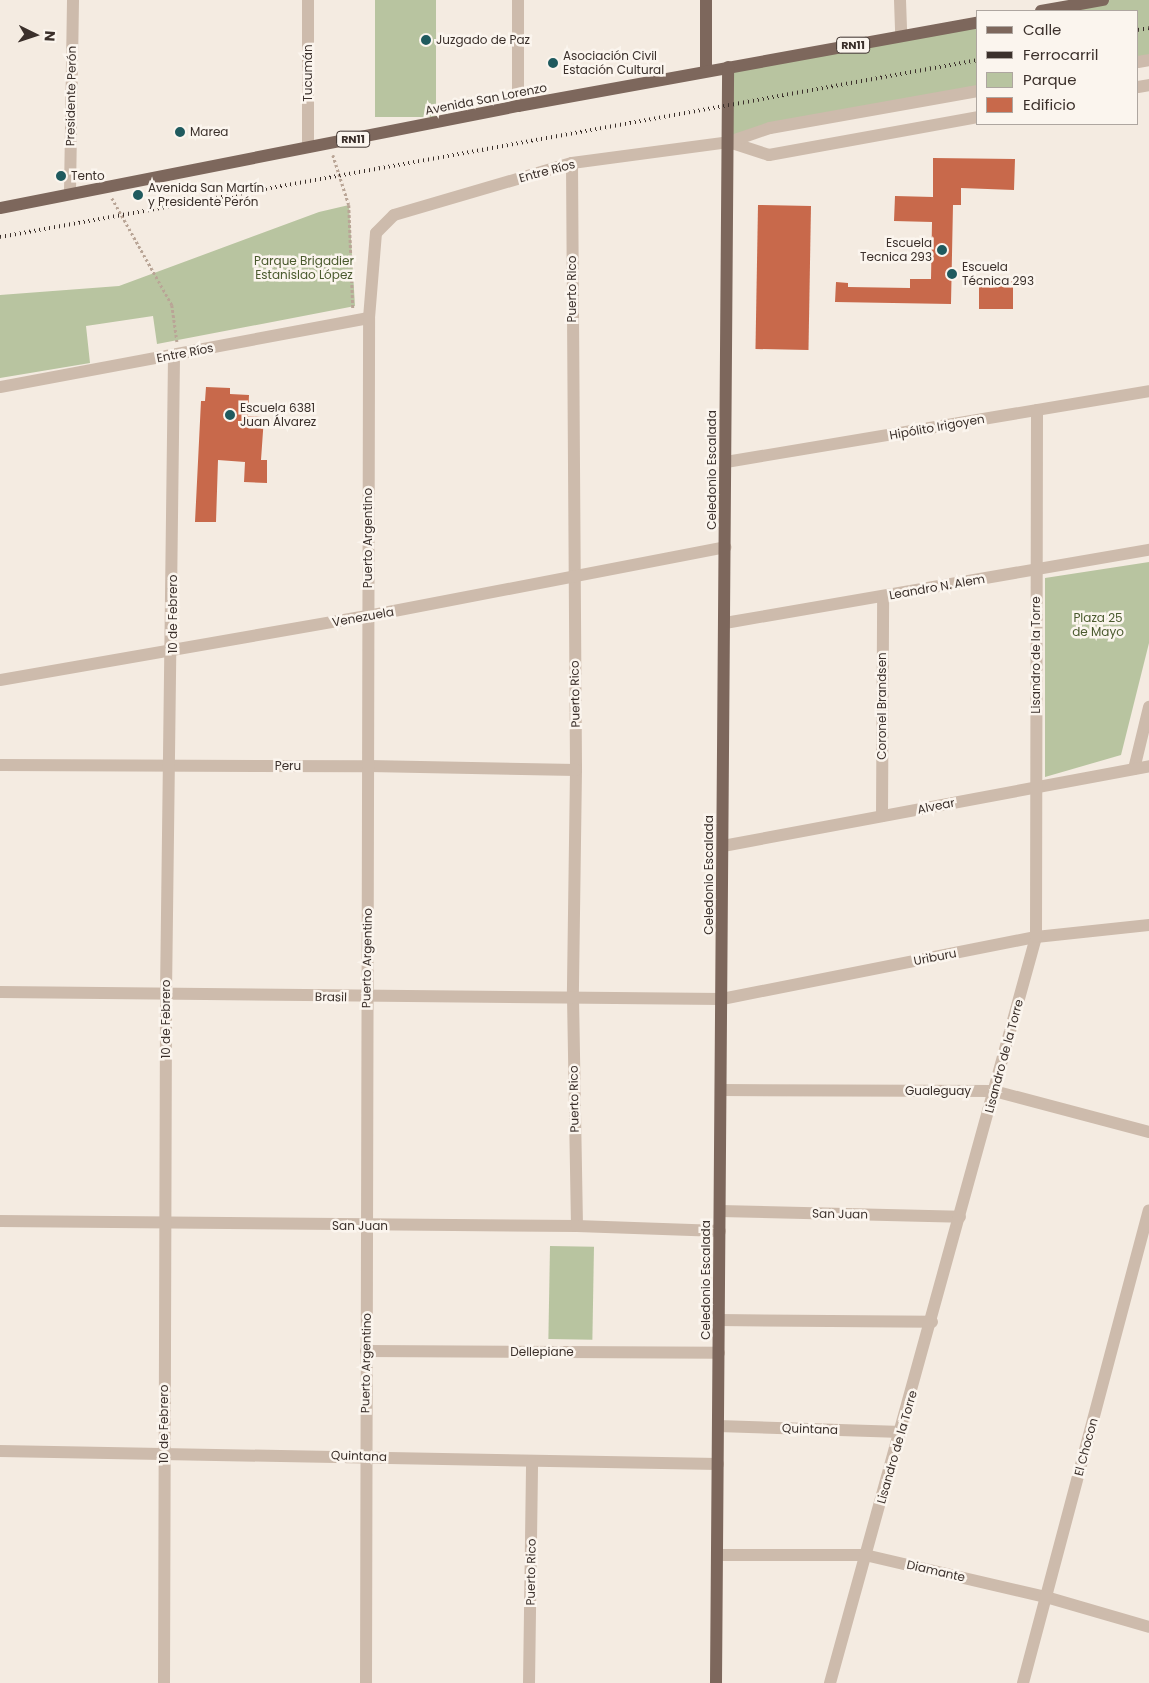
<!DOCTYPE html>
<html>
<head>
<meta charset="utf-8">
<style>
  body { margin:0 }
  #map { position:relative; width:1149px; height:1683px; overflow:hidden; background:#f4ebe1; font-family:Poppins,sans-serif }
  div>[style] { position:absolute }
  .green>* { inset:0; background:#b8c4a0; transform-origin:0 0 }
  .building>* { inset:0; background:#c8694b; transform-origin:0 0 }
  .path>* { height:2.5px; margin-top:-1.25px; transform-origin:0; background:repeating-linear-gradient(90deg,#b9a596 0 2.5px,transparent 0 5px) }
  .minor>* { height:12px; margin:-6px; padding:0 6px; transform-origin:6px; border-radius:6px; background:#cdbbac }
  .major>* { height:12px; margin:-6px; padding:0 6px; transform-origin:6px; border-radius:6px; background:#7d675c }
  .rail>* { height:4px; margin-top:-2px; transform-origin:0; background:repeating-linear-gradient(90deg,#3b302b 0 1px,transparent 0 5px) }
  .dots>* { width:14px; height:14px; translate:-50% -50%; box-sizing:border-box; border:2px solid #fbf5ee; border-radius:50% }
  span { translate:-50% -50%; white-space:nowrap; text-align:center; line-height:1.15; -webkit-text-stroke:5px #fbf5ee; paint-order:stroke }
  .shield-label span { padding:1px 4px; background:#fbf5ee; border:1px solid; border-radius:4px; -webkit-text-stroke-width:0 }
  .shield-label { font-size:11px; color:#3b302b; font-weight:700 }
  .poi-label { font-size:12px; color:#3b302b }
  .left { translate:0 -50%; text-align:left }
  .right { translate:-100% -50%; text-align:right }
  .street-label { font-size:12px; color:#3b302b }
  .park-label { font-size:12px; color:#4a5a2e }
  .legend { position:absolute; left:976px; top:10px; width:162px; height:115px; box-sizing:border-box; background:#fbf5ee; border:1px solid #aea6a0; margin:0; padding:6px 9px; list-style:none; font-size:15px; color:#3b302b }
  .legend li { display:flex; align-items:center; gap:10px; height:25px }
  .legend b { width:25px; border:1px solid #aea6a0 }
  .north { position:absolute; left:10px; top:10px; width:50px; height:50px; -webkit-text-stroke:4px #fbf5ee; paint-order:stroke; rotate:94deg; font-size:14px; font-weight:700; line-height:20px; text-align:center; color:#3b302b }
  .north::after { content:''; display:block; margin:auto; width:18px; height:22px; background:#3b302b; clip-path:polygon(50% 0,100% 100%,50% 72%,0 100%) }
</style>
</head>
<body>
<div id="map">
  <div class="green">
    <div style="left:375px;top:0;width:61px;height:117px"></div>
    <div style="clip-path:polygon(1103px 0,1149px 0,1149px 60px,1138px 62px,1138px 11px,1041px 11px)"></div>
    <div style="clip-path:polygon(978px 22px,978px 91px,729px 142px,728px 67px)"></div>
    <div style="clip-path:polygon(349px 205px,355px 306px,157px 344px,153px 316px,86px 326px,90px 363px,0 378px,0 295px,119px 286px,319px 212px)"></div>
    <div style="clip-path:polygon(1149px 562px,1149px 643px,1121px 755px,1045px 777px,1045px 578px)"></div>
    <div style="left:550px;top:1246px;width:44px;height:93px;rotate:1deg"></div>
  </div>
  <div class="building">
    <div style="clip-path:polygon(933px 158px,1015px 159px,1014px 190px,961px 188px,961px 205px,953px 205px,951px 304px,835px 302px,836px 282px,848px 283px,848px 287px,910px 288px,910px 279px,931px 279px,932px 222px,894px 221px,895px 196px,933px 197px)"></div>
    <div style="left:758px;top:205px;width:53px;height:144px;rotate:1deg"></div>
    <div style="left:979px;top:278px;width:34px;height:31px"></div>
    <div style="clip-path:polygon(206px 387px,230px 388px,230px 394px,249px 395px,248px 416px,264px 417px,261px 460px,267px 460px,267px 483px,244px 482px,245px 462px,218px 460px,216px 522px,195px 522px,201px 401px,205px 401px)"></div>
  </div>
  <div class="path">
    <div style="left:333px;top:155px;width:52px;rotate:72.3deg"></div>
    <div style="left:349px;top:205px;width:103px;rotate:87.8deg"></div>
    <div style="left:112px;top:198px;width:123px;rotate:60.7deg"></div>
    <div style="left:172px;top:305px;width:37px;rotate:82deg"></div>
  </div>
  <div class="minor">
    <div style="left:900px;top:0;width:36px;rotate:88deg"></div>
    <div style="left:1138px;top:62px;width:11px;rotate:-10deg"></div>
    <div style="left:1138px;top:87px;width:11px;rotate:-10deg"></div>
    <div style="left:518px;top:106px;width:106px;rotate:-90deg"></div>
    <div style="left:729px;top:142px;width:42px;rotate:18deg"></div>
    <div style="left:769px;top:155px;width:212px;rotate:-10.3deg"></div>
    <div style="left:308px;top:147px;width:147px;rotate:-90deg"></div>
    <div style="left:572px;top:163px;width:607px;rotate:89.62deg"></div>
    <div style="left:576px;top:770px;width:227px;rotate:90.8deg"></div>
    <div style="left:573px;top:997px;width:229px;rotate:89deg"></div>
    <div style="left:70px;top:192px;width:192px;rotate:-89.1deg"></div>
    <div style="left:0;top:387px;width:375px;rotate:-10.6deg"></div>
    <div style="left:726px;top:462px;width:429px;rotate:-9.5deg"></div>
    <div style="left:725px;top:623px;width:430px;rotate:-9.8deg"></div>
    <div style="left:0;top:680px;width:374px;rotate:-9.9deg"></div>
    <div style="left:368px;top:616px;width:364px;rotate:-10.9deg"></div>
    <div style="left:0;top:765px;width:369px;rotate:0.2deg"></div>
    <div style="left:369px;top:766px;width:207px;rotate:1.1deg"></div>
    <div style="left:1134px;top:769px;width:64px;rotate:-76.4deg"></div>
    <div style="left:882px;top:816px;width:220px;rotate:-89.7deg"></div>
    <div style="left:723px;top:846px;width:433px;rotate:-10.6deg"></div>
    <div style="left:0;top:992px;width:722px;rotate:0.56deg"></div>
    <div style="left:722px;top:999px;width:320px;rotate:-11.2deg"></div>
    <div style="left:1036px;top:937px;width:114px;rotate:-6.1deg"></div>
    <div style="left:721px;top:1090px;width:273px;rotate:0.2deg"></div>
    <div style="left:994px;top:1091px;width:160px;rotate:14.8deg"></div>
    <div style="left:720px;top:1211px;width:240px;rotate:1.4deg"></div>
    <div style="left:0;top:1221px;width:577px;rotate:0.5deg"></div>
    <div style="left:577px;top:1226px;width:143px;rotate:2deg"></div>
    <div style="left:719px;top:1320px;width:213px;rotate:0.5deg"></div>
    <div style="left:366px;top:1351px;width:353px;rotate:0.3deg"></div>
    <div style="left:718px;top:1426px;width:184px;rotate:1.9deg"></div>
    <div style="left:0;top:1451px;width:718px;rotate:1.04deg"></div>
    <div style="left:717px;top:1555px;width:148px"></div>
    <div style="left:865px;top:1555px;width:186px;rotate:13.1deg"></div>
    <div style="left:1046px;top:1597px;width:107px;rotate:16.2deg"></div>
    <div style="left:164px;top:1683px;width:689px;rotate:-89.83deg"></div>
    <div style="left:166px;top:994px;width:639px;rotate:-89.28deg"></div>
    <div style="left:366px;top:1683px;width:1365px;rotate:-89.87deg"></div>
    <div style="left:369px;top:318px;width:85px;rotate:-85.3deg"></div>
    <div style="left:376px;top:233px;width:25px;rotate:-45deg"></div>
    <div style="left:394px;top:215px;width:185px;rotate:-16.3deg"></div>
    <div style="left:572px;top:163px;width:158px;rotate:-7.6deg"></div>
    <div style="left:729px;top:142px;width:43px;rotate:-18.9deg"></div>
    <div style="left:770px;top:128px;width:211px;rotate:-10.1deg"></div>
    <div style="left:529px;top:1683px;width:222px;rotate:-89.2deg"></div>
    <div style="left:830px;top:1683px;width:774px;rotate:-74.56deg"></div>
    <div style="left:1036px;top:937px;width:527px;rotate:-89.89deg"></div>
    <div style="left:1023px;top:1683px;width:489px;rotate:-75.1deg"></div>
  </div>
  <div class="major">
    <div style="left:1041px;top:11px;width:63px;rotate:-10.1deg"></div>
    <div style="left:706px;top:71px;width:71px;rotate:-90deg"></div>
    <div style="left:0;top:208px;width:528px;rotate:-11.14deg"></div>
    <div style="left:518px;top:106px;width:468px;rotate:-10.3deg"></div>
    <div style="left:716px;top:1683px;width:1616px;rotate:-89.57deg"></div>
  </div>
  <div class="rail">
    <div style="left:1138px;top:30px;width:11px;rotate:-10deg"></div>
    <div style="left:0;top:237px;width:994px;rotate:-10.26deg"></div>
  </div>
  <div class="dots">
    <div style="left:426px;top:40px;background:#1f5a5e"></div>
    <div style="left:553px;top:63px;background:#1f5a5e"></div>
    <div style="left:180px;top:132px;background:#1f5a5e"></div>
    <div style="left:61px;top:176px;background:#1f5a5e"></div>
    <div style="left:138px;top:195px;background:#1f5a5e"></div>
    <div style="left:942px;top:250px;background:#1f5a5e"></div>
    <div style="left:952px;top:274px;background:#1f5a5e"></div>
    <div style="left:230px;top:415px;background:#1f5a5e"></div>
  </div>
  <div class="shield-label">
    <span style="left:853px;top:45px">RN11</span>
    <span style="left:353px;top:139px">RN11</span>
  </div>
  <div class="poi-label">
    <span class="left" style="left:436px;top:40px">Juzgado de Paz</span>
    <span class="left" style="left:563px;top:63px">Asociación Civil<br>Estación Cultural</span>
    <span class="left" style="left:190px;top:132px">Marea</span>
    <span class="left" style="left:71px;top:176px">Tento</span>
    <span class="left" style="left:148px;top:195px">Avenida San Martín<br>y Presidente Perón</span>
    <span class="right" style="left:932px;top:250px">Escuela<br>Tecnica 293</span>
    <span class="left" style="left:962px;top:274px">Escuela<br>Técnica 293</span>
    <span class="left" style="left:240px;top:415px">Escuela 6381<br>Juan Álvarez</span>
  </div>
  <div class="street-label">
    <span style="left:308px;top:73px;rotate:-90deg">Tucumán</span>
    <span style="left:71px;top:96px;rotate:-89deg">Presidente Perón</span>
    <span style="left:486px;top:99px;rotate:-11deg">Avenida San Lorenzo</span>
    <span style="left:547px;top:171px;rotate:-15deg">Entre Ríos</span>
    <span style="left:572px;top:289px;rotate:-90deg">Puerto Rico</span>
    <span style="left:185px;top:353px;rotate:-11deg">Entre Ríos</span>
    <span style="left:937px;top:427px;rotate:-10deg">Hipólito Irigoyen</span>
    <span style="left:712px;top:470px;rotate:-90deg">Celedonio Escalada</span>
    <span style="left:368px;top:538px;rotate:-90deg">Puerto Argentino</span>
    <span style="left:937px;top:587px;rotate:-10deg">Leandro N. Alem</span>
    <span style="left:173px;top:614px;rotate:-90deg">10 de Febrero</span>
    <span style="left:363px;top:617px;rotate:-10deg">Venezuela</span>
    <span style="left:1036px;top:655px;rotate:-90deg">Lisandro de la Torre</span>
    <span style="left:575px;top:694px;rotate:-91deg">Puerto Rico</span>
    <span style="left:882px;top:706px;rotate:-90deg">Coronel Brandsen</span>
    <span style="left:288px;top:766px">Peru</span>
    <span style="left:936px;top:806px;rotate:-11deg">Alvear</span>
    <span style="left:709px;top:875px;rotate:-90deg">Celedonio Escalada</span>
    <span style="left:935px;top:957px;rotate:-11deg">Uriburu</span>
    <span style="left:367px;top:958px;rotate:-89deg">Puerto Argentino</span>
    <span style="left:331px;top:997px;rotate:1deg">Brasil</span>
    <span style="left:166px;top:1019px;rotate:-90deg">10 de Febrero</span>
    <span style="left:1004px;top:1056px;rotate:-75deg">Lisandro de la Torre</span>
    <span style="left:938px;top:1091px">Gualeguay</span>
    <span style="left:574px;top:1099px;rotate:-91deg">Puerto Rico</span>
    <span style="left:840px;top:1214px;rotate:1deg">San Juan</span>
    <span style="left:360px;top:1226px">San Juan</span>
    <span style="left:706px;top:1280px;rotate:-90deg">Celedonio Escalada</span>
    <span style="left:542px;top:1352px">Dellepiane</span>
    <span style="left:366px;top:1363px;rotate:-89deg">Puerto Argentino</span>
    <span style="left:164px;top:1424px;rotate:-90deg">10 de Febrero</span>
    <span style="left:810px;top:1429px;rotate:2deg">Quintana</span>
    <span style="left:897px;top:1447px;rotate:-74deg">Lisandro de la Torre</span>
    <span style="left:1086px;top:1447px;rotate:-75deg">El Chocon</span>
    <span style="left:359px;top:1456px;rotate:2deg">Quintana</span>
    <span style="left:936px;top:1571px;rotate:13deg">Diamante</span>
    <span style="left:531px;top:1572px;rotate:-89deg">Puerto Rico</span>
  </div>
  <div class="park-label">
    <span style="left:304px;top:268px">Parque Brigadier<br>Estanislao López</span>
    <span style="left:1098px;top:625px">Plaza 25<br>de Mayo</span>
  </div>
  <ul class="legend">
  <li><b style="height:6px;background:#7d675c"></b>Calle</li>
  <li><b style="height:6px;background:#3b302b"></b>Ferrocarril</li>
  <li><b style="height:14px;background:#b8c4a0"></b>Parque</li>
  <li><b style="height:14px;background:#c8694b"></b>Edificio</li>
  </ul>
  <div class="north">N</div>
</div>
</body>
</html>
